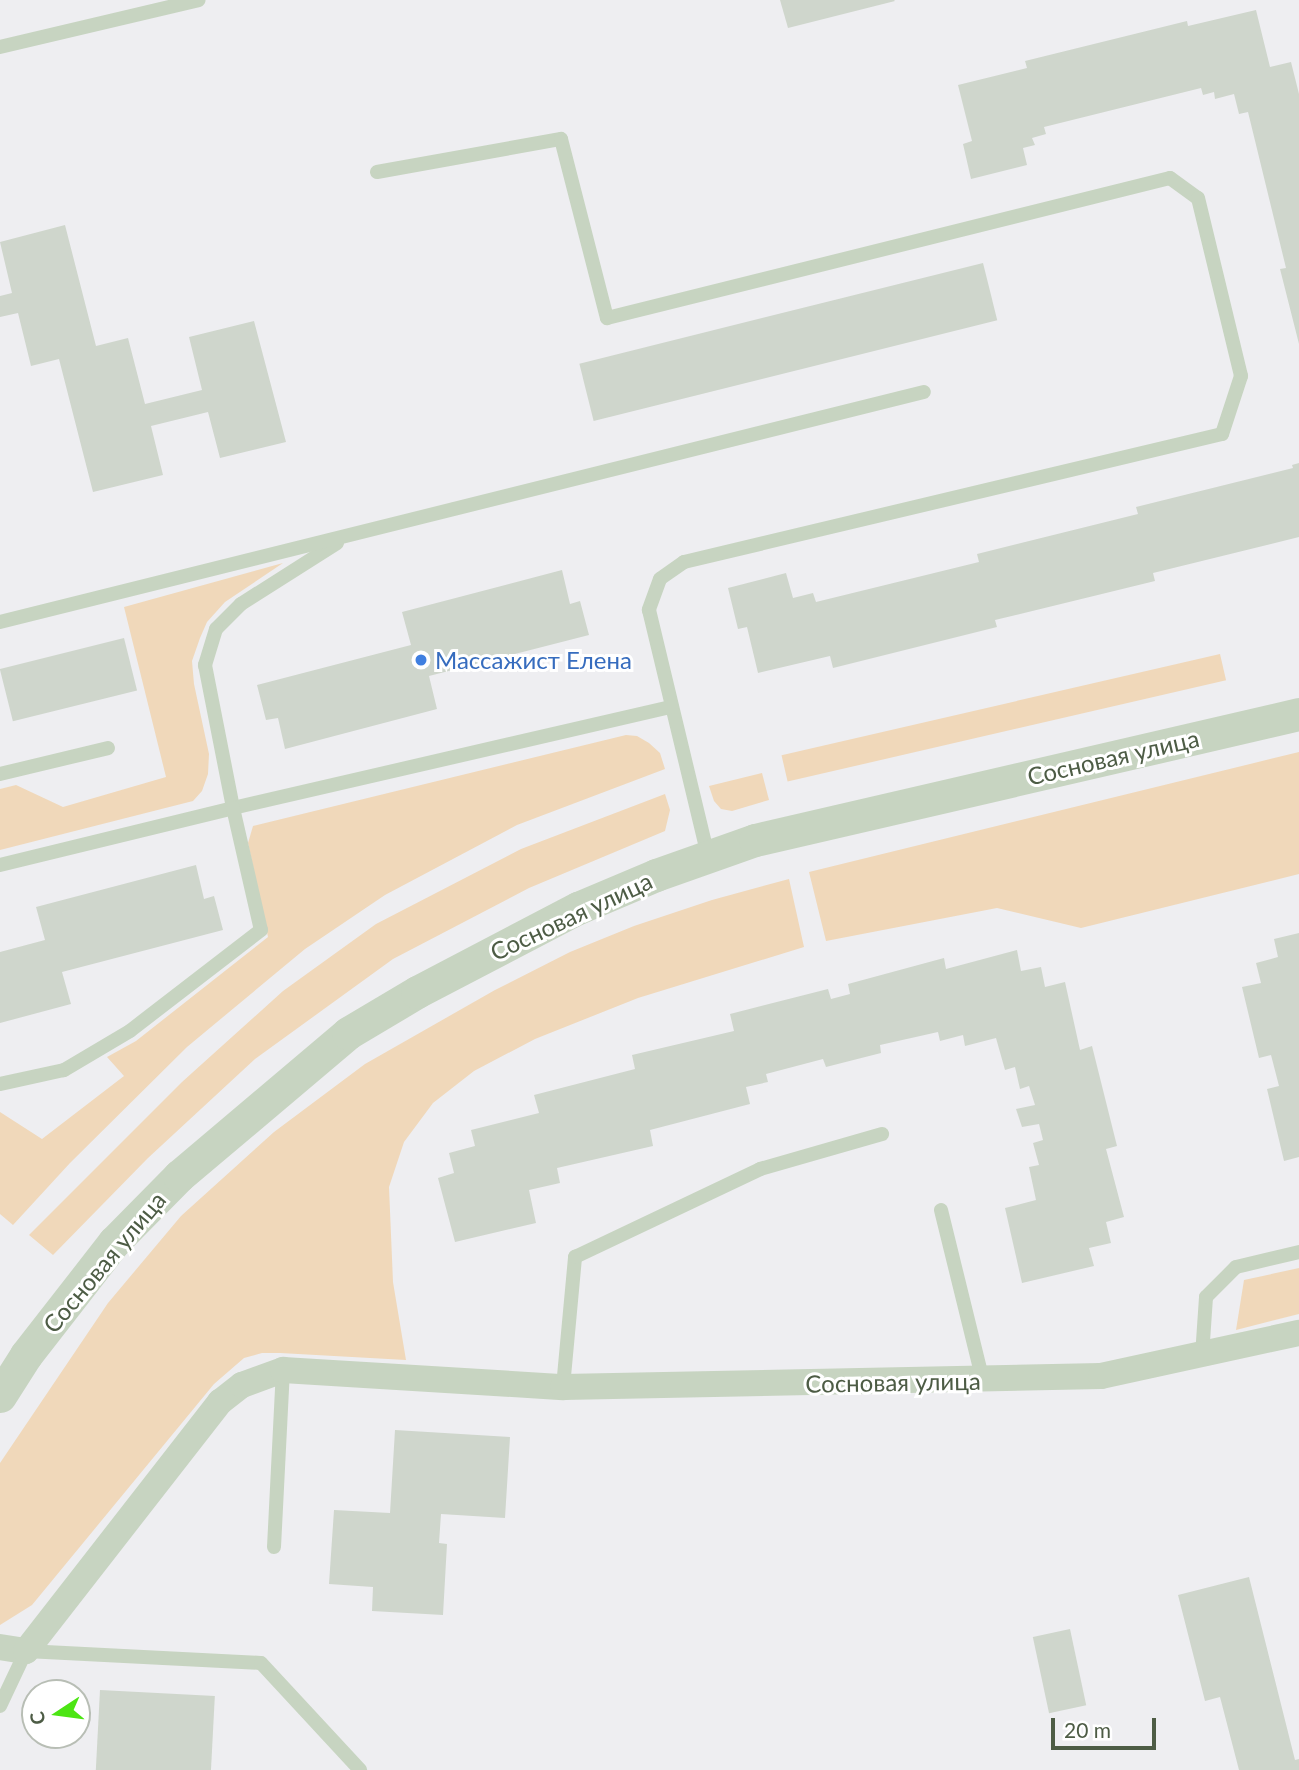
<!DOCTYPE html>
<html>
<head>
<meta charset="utf-8">
<style>
  body { margin:0 }
  #map { position:relative; width:1299px; height:1770px; overflow:hidden; background:#eeeef1; font-family:Lato,sans-serif }
  div>[style] { position:absolute }
  .green>* { inset:0; background:#f0d8ba; transform-origin:0 0 }
  .building>* { inset:0; background:#cfd6cc; transform-origin:0 0 }
  .service>* { height:14px; margin:-7px; padding:0 7px; transform-origin:7px; border-radius:7px; background:#c7d4c1 }
  .minor>* { height:26px; margin:-13px; padding:0 13px; transform-origin:13px; border-radius:13px; background:#c7d4c1 }
  .tertiary>* { height:33px; margin:-16.5px; padding:0 16.5px; transform-origin:16.5px; border-radius:16.5px; background:#c7d4c1 }
  .dots>* { width:19px; height:19px; translate:-50% -50%; box-sizing:border-box; border:4px solid #fff; border-radius:50% }
  span { translate:-50% -50%; white-space:nowrap; text-align:center; line-height:1.15; -webkit-text-stroke:6px #fff; paint-order:stroke }
  .shop-label { font-size:24px; color:#366cbe }
  .left { translate:0 -50%; text-align:left }
  .street-label { font-size:24px; color:#4d5c45 }
  .north { position:absolute; left:21px; top:1679px; width:70px; height:70px; box-sizing:border-box; background:#fff; border:2px solid #b8beb5; border-radius:50%; rotate:257deg; font-size:19px; font-weight:700; line-height:28px; text-align:center; color:#4d5c45 }
  .north::after { content:''; display:block; margin:auto; width:24px; height:32px; background:#4ce514; clip-path:polygon(50% 0,100% 100%,50% 72%,0 100%) }
  .scale { position:absolute; left:1051px; top:1718px; width:105px; height:32px; box-sizing:border-box; border:4px solid #4d5c45; border-top:0; padding-left:9px; font-size:21px; line-height:24px; white-space:nowrap; color:#4d5c45; -webkit-text-stroke:5px #fff; paint-order:stroke }
</style>
</head>
<body>
<div id="map">
  <div class="green">
    <div style="clip-path:polygon(283px 563px,225px 602px,207px 622px,200px 638px,192px 661px,194px 684px,209px 754px,208px 774px,202px 791px,193px 801px,0 850px,0 789px,16px 785px,63px 807px,166px 777px,124px 607px)"></div>
    <div style="left:1220px;top:654px;width:27px;height:450px;rotate:77deg"></div>
    <div style="clip-path:polygon(626px 735px,637px 736px,649px 743px,660px 753px,665px 769px,517px 825px,385px 895px,305px 949px,187px 1047px,70px 1163px,13px 1225px,0 1214px,0 1112px,42px 1139px,124px 1076px,107px 1057px,136px 1041px,268px 937px,248px 843px,253px 826px)"></div>
    <div style="clip-path:polygon(1299px 752px,1299px 874px,1081px 928px,997px 908px,826px 941px,809px 872px)"></div>
    <div style="clip-path:polygon(762px 773px,769px 800px,732px 811px,721px 809px,714px 801px,709px 786px)"></div>
    <div style="clip-path:polygon(665px 794px,670px 810px,665px 831px,529px 888px,393px 959px,255px 1059px,148px 1158px,53px 1255px,29px 1235px,182px 1082px,283px 991px,376px 924px,521px 849px)"></div>
    <div style="clip-path:polygon(789px 879px,804px 947px,638px 998px,535px 1039px,474px 1071px,433px 1103px,404px 1142px,389px 1187px,393px 1282px,406px 1360px,280px 1353px,262px 1353px,244px 1358px,214px 1384px,32px 1605px,0 1625px,0 1463px,108px 1303px,181px 1216px,274px 1132px,365px 1064px,495px 990px,570px 952px,634px 926px,712px 900px)"></div>
    <div style="clip-path:polygon(1299px 1268px,1299px 1314px,1236px 1330px,1244px 1280px)"></div>
  </div>
  <div class="building">
    <div style="clip-path:polygon(780px 0,894px 0,895px 1px,788px 28px)"></div>
    <div style="clip-path:polygon(1256px 10px,1270px 67px,1291px 62px,1299px 94px,1299px 344px,1280px 269px,1286px 268px,1248px 112px,1239px 114px,1234px 94px,1215px 99px,1214px 92px,1203px 95px,1201px 88px,1044px 127px,1046px 134px,1032px 138px,1035px 145px,1023px 148px,1027px 165px,971px 179px,963px 144px,972px 141px,958px 85px,1027px 68px,1025px 61px,1187px 21px,1188px 26px)"></div>
    <div style="clip-path:polygon(65px 225px,96px 346px,128px 338px,145px 404px,202px 390px,189px 337px,254px 321px,286px 442px,220px 458px,208px 412px,151px 426px,163px 475px,93px 492px,59px 359px,31px 366px,18px 313px,0 317px,0 296px,12px 293px,0 242px)"></div>
    <div style="left:983px;top:263px;width:59px;height:416px;rotate:76deg"></div>
    <div style="clip-path:polygon(1299px 463px,1299px 537px,1153px 573px,1155px 581px,995px 620px,997px 627px,833px 668px,830px 656px,758px 673px,747px 627px,738px 629px,728px 588px,786px 573px,793px 598px,813px 593px,816px 602px,979px 562px,977px 554px,1138px 514px,1136px 507px,1293px 468px,1292px 465px)"></div>
    <div style="clip-path:polygon(562px 570px,570px 604px,580px 601px,589px 635px,429px 676px,437px 709px,285px 749px,278px 718px,266px 720px,257px 685px,411px 645px,402px 612px)"></div>
    <div style="left:124px;top:638px;width:54px;height:128px;rotate:76deg"></div>
    <div style="clip-path:polygon(196px 865px,204px 899px,214px 896px,223px 930px,62px 972px,71px 1004px,0 1023px,0 952px,45px 940px,36px 907px)"></div>
    <div style="clip-path:polygon(1299px 933px,1299px 1157px,1284px 1161px,1267px 1089px,1279px 1086px,1271px 1055px,1259px 1058px,1242px 987px,1261px 983px,1256px 963px,1278px 957px,1274px 939px)"></div>
    <div style="clip-path:polygon(1017px 950px,1021px 971px,1041px 967px,1045px 987px,1065px 982px,1080px 1050px,1092px 1046px,1117px 1146px,1106px 1149px,1124px 1217px,1106px 1222px,1111px 1243px,1089px 1248px,1094px 1266px,1022px 1283px,1005px 1208px,1036px 1200px,1029px 1167px,1039px 1165px,1033px 1143px,1043px 1140px,1039px 1124px,1022px 1127px,1016px 1109px,1035px 1105px,1029px 1086px,1020px 1089px,1015px 1067px,1005px 1070px,996px 1038px,965px 1046px,963px 1035px,940px 1041px,938px 1032px,880px 1045px,881px 1053px,826px 1067px,823px 1059px,766px 1074px,768px 1082px,746px 1087px,750px 1104px,650px 1130px,653px 1146px,557px 1168px,560px 1183px,529px 1190px,536px 1223px,455px 1242px,438px 1178px,454px 1173px,449px 1153px,475px 1146px,471px 1130px,539px 1113px,534px 1095px,635px 1069px,632px 1055px,734px 1031px,730px 1014px,828px 989px,831px 999px,850px 994px,848px 984px,944px 958px,946px 969px)"></div>
    <div style="clip-path:polygon(395px 1430px,510px 1437px,505px 1518px,441px 1514px,439px 1543px,447px 1544px,443px 1615px,372px 1611px,373px 1587px,329px 1584px,334px 1510px,390px 1513px)"></div>
    <div style="clip-path:polygon(1249px 1577px,1295px 1760px,1299px 1759px,1299px 1770px,1239px 1770px,1220px 1697px,1205px 1701px,1178px 1595px)"></div>
    <div style="left:1070px;top:1629px;width:78px;height:38px;rotate:78deg"></div>
    <div style="left:100px;top:1690px;width:115px;height:80px;rotate:3deg"></div>
  </div>
  <div class="service">
    <div style="left:0;top:47px;width:204px;rotate:-13.3deg"></div>
    <div style="left:377px;top:172px;width:187px;rotate:-10.2deg"></div>
    <div style="left:561px;top:139px;width:185px;rotate:75.6deg"></div>
    <div style="left:607px;top:318px;width:580px;rotate:-13.96deg"></div>
    <div style="left:1170px;top:178px;width:34px;rotate:36deg"></div>
    <div style="left:1198px;top:198px;width:183px;rotate:76.4deg"></div>
    <div style="left:1241px;top:376px;width:61px;rotate:108.1deg"></div>
    <div style="left:1222px;top:434px;width:553px;rotate:166.62deg"></div>
    <div style="left:684px;top:562px;width:29px;rotate:145deg"></div>
    <div style="left:660px;top:579px;width:33px;rotate:110deg"></div>
    <div style="left:649px;top:610px;width:253px;rotate:76.5deg"></div>
    <div style="left:337px;top:543px;width:114px;rotate:147.6deg"></div>
    <div style="left:241px;top:604px;width:35px;rotate:135deg"></div>
    <div style="left:216px;top:629px;width:38px;rotate:107deg"></div>
    <div style="left:205px;top:665px;width:146px;rotate:78.9deg"></div>
    <div style="left:233px;top:808px;width:450px;rotate:-13deg"></div>
    <div style="left:0;top:622px;width:952px;rotate:-13.98deg"></div>
    <div style="left:0;top:774px;width:111px;rotate:-13.5deg"></div>
    <div style="left:0;top:865px;width:240px;rotate:-13.7deg"></div>
    <div style="left:233px;top:808px;width:125px;rotate:77.1deg"></div>
    <div style="left:261px;top:930px;width:165px;rotate:142.4deg"></div>
    <div style="left:130px;top:1031px;width:77px;rotate:149.4deg"></div>
    <div style="left:64px;top:1070px;width:66px;rotate:167.7deg"></div>
    <div style="left:941px;top:1210px;width:176px;rotate:76.2deg"></div>
    <div style="left:1202px;top:1356px;width:59px;rotate:-86.1deg"></div>
    <div style="left:1206px;top:1297px;width:42px;rotate:-45deg"></div>
    <div style="left:1236px;top:1267px;width:65px;rotate:-13.4deg"></div>
    <div style="left:563px;top:1387px;width:131px;rotate:-84.7deg"></div>
    <div style="left:575px;top:1257px;width:205px;rotate:-25.4deg"></div>
    <div style="left:760px;top:1169px;width:127px;rotate:-16deg"></div>
    <div style="left:274px;top:1547px;width:177px;rotate:-87.1deg"></div>
    <div style="left:0;top:1706px;width:61px;rotate:-64.7deg"></div>
    <div style="left:26px;top:1651px;width:235px;rotate:2.9deg"></div>
    <div style="left:261px;top:1663px;width:146px;rotate:47.2deg"></div>
  </div>
  <div class="minor">
    <div style="left:0;top:1647px;width:26px;rotate:9deg"></div>
    <div style="left:26px;top:1651px;width:316px;rotate:-52.1deg"></div>
    <div style="left:220px;top:1402px;width:28px;rotate:-38deg"></div>
    <div style="left:242px;top:1385px;width:44px;rotate:-20.1deg"></div>
    <div style="left:283px;top:1370px;width:281px;rotate:3.5deg"></div>
    <div style="left:563px;top:1387px;width:538px;rotate:-1.17deg"></div>
    <div style="left:1101px;top:1376px;width:203px;rotate:-12.3deg"></div>
  </div>
  <div class="tertiary">
    <div style="left:0;top:1396px;width:49px;rotate:-57.6deg"></div>
    <div style="left:26px;top:1355px;width:143px;rotate:-52.1deg"></div>
    <div style="left:114px;top:1242px;width:93px;rotate:-45.4deg"></div>
    <div style="left:179px;top:1176px;width:221px;rotate:-40.2deg"></div>
    <div style="left:348px;top:1033px;width:80px;rotate:-30.7deg"></div>
    <div style="left:417px;top:992px;width:182px;rotate:-27.6deg"></div>
    <div style="left:578px;top:908px;width:85px;rotate:-22.9deg"></div>
    <div style="left:656px;top:875px;width:105px;rotate:-19.5deg"></div>
    <div style="left:755px;top:840px;width:558px;rotate:-13.04deg"></div>
  </div>
  <div class="dots">
    <div style="left:421px;top:660px;background:#3f7fe0"></div>
  </div>
  <div class="shop-label">
    <span class="left" style="left:435px;top:660px">Массажист Елена</span>
  </div>
  <div class="street-label">
    <span style="left:1113px;top:757px;rotate:-13deg">Сосновая улица</span>
    <span style="left:571px;top:916px;rotate:-25deg">Сосновая улица</span>
    <span style="left:104px;top:1262px;rotate:-50deg">Сосновая улица</span>
    <span style="left:893px;top:1382px;rotate:-1deg">Сосновая улица</span>
  </div>
  <div class="north">С</div>
  <div class="scale">20 m</div>
</div>
</body>
</html>
